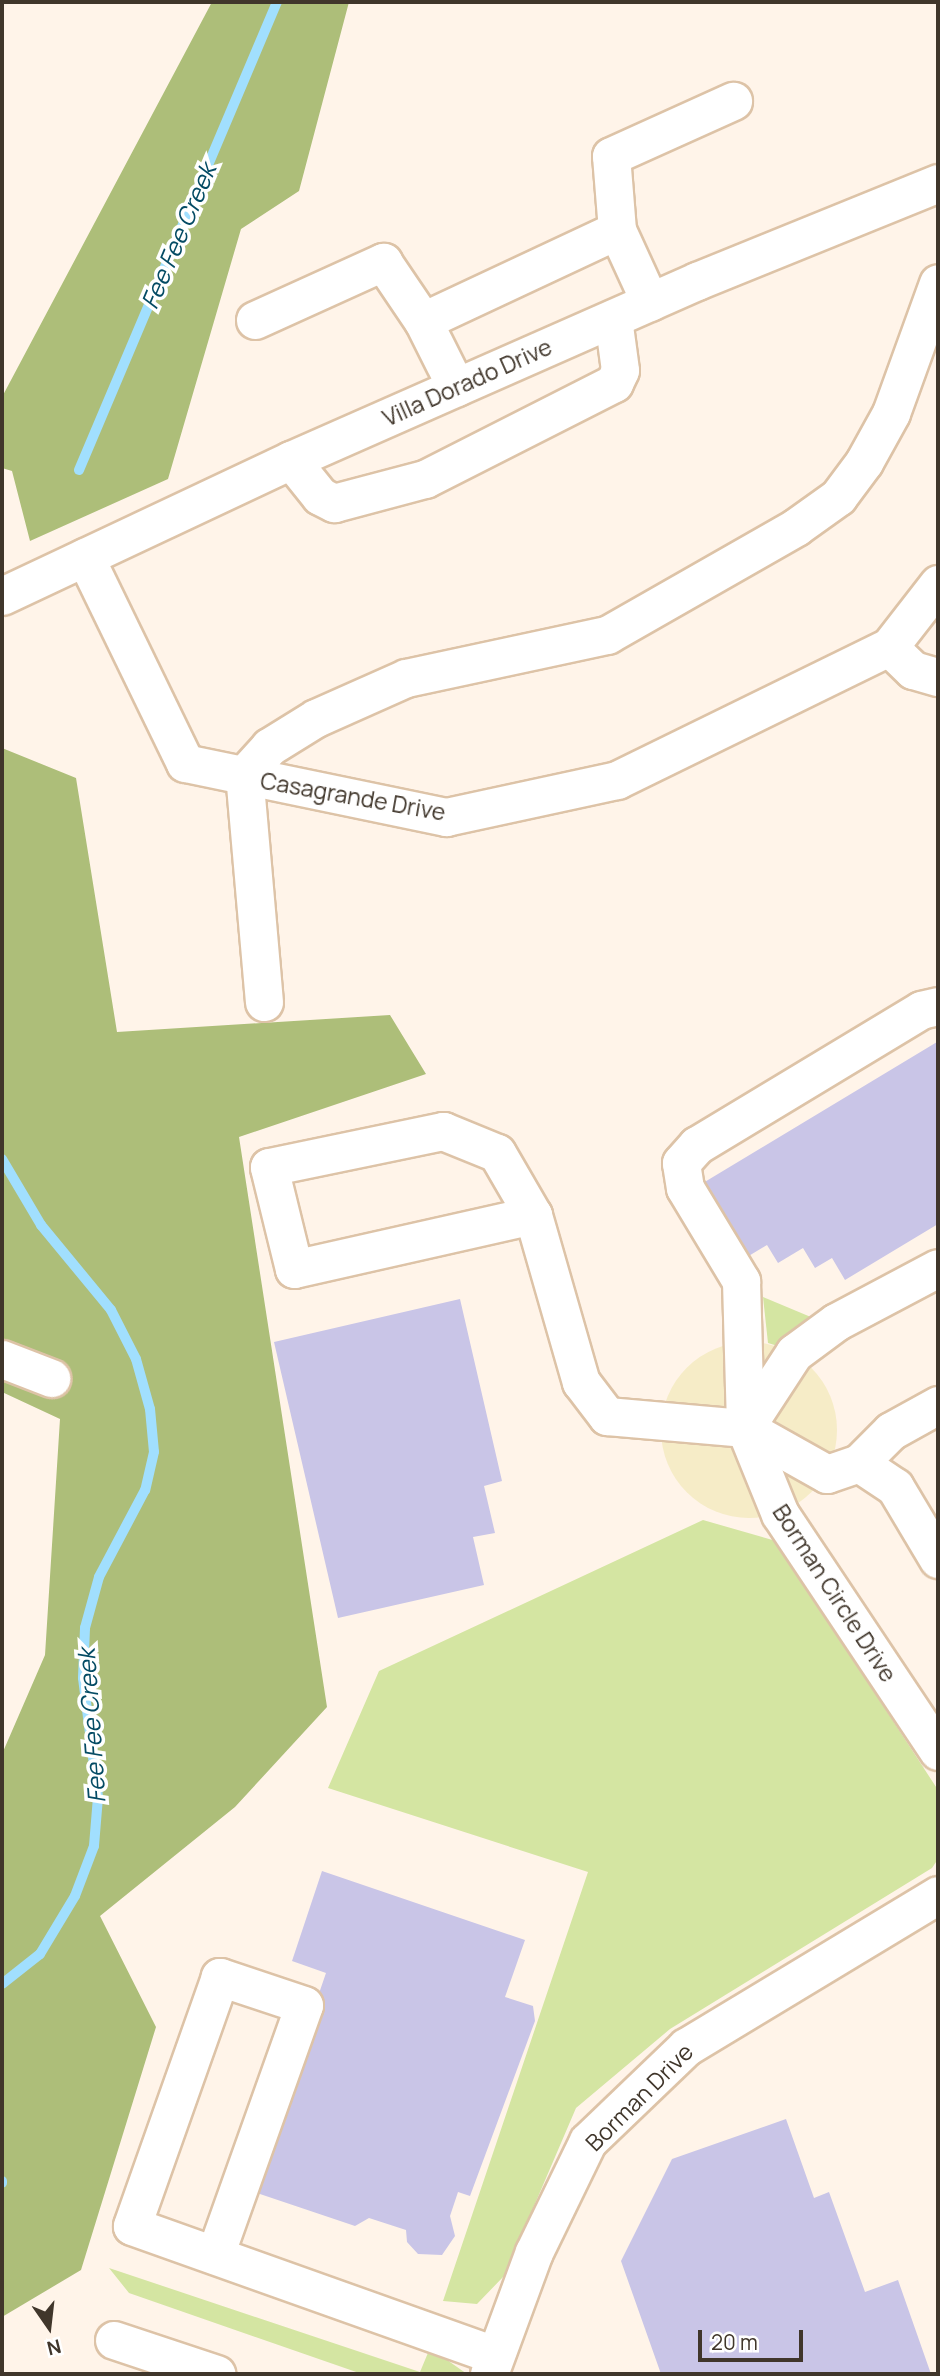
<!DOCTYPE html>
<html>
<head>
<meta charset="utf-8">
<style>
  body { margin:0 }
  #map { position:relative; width:940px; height:2376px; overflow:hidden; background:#fff4e9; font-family:Manrope,sans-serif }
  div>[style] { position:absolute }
  .green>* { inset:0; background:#d4e5a2 }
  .forest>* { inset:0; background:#adbe79 }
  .sand>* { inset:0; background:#f6ecc7 }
  .round { border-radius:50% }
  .stream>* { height:10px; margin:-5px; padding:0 5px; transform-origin:5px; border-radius:5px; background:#a1dffe }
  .building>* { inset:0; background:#c9c5e7 }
  .roads { filter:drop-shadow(2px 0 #ddc3a7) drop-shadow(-2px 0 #ddc3a7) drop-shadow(0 2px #ddc3a7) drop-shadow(0 -2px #ddc3a7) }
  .minor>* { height:37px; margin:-18.5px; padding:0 18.5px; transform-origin:18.5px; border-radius:18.5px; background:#fff }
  span { translate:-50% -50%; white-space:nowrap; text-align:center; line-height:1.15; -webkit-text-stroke:7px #fff; paint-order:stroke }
  .street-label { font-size:23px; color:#40362b }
  .water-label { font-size:24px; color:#044b64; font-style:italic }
  .frame { position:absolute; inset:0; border:4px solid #40362b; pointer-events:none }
  .north { position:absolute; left:14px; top:2292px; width:70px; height:70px; -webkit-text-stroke:5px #fff; paint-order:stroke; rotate:166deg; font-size:19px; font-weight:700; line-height:28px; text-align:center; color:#40362b }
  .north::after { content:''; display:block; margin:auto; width:24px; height:32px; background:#40362b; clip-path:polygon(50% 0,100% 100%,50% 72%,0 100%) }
  .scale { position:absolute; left:698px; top:2330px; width:105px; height:32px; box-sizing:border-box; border:4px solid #40362b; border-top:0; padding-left:9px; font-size:21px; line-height:24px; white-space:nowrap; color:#40362b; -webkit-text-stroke:5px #fff; paint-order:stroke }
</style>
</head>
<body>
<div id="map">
  <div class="green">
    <div style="clip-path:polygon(763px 1297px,818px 1320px,781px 1347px,768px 1343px)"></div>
    <div style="clip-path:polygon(703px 1520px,776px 1541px,938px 1790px,938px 1859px,932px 1868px,670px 2029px,576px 2108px,504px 2276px,477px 2304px,443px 2301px,588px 1872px,328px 1788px,379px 1671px)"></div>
    <div style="clip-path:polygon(109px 2268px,420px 2372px,430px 2348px,467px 2374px,362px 2374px,129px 2293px)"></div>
  </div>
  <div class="forest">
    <div style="clip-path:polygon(212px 2px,349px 2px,299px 191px,241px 229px,168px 479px,30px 541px,12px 471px,2px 468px,2px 397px)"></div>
    <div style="clip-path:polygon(2px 748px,76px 778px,117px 1032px,390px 1015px,426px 1074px,239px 1137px,327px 1707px,235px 1807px,100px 1916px,156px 2027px,81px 2270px,2px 2317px,2px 1754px,45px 1655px,60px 1419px,2px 1392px)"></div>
  </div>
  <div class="sand">
    <div class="round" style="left:661px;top:1342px;width:176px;height:176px"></div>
  </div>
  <div class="stream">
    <div style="left:79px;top:470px;width:508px;rotate:-67.07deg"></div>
    <div style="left:2px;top:1159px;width:77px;rotate:59.4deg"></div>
    <div style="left:41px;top:1225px;width:110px;rotate:50.5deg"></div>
    <div style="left:111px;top:1310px;width:55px;rotate:63deg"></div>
    <div style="left:136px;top:1359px;width:52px;rotate:74.4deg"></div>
    <div style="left:150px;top:1409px;width:43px;rotate:84.7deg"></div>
    <div style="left:154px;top:1452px;width:39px;rotate:103deg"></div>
    <div style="left:145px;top:1490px;width:98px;rotate:117.9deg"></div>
    <div style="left:99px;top:1577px;width:53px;rotate:105.4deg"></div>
    <div style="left:85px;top:1628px;width:50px;rotate:92.3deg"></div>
    <div style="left:83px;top:1678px;width:120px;rotate:82.8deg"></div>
    <div style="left:98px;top:1797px;width:49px;rotate:94.7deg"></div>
    <div style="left:94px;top:1846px;width:53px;rotate:110.8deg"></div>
    <div style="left:75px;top:1896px;width:68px;rotate:121.1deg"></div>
    <div style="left:40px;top:1954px;width:48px;rotate:141.7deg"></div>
    <div style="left:2px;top:2181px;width:2px;rotate:90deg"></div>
  </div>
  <div class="building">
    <div style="clip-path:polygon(937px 1042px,938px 1224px,845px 1280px,832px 1258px,815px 1268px,803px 1248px,778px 1263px,767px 1245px,747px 1257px,703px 1183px)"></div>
    <div style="clip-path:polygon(460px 1299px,502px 1481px,484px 1486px,495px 1533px,473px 1537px,484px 1585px,338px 1618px,274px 1342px)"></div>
    <div style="clip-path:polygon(322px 1871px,525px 1940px,505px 1997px,533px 2006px,535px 2021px,470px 2196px,458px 2192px,450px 2216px,455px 2236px,442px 2255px,418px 2254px,407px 2242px,406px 2230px,369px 2218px,355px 2226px,251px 2191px,326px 1973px,292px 1961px)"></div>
    <div style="clip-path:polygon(786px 2119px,814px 2198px,829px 2192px,865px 2292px,898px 2280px,931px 2374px,661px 2374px,621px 2261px,672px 2159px)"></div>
  </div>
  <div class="roads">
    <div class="minor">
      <div style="left:617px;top:230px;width:79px;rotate:65.4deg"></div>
      <div style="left:255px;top:320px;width:141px;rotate:-24.4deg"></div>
      <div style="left:383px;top:262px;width:71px;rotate:55.9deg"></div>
      <div style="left:423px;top:321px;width:214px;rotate:-25.1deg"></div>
      <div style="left:617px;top:230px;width:74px;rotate:-94.6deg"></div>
      <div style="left:611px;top:156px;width:134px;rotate:-24.3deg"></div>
      <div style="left:423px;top:321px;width:74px;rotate:63.4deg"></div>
      <div style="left:291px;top:460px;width:46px;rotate:51.1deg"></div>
      <div style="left:320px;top:496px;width:16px;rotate:27deg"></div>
      <div style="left:334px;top:503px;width:94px;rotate:-14.8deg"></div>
      <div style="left:425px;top:479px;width:212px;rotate:-26.9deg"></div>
      <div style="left:614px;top:383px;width:14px;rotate:-65deg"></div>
      <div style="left:620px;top:370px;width:52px;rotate:-97.7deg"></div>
      <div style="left:85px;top:557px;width:229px;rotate:64.1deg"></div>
      <div style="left:185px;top:763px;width:267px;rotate:11.7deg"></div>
      <div style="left:446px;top:817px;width:175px;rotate:-12.2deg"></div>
      <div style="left:617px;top:780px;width:303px;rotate:-26.1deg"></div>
      <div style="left:889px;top:647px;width:80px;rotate:-52.1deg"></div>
      <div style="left:2px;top:596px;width:319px;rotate:-25.2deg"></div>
      <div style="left:291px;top:460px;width:444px;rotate:-23.8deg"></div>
      <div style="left:697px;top:281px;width:260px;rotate:-22.1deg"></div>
      <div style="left:889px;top:647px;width:33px;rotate:44deg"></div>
      <div style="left:913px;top:670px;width:26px;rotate:16deg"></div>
      <div style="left:264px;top:1002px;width:228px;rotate:-95deg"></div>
      <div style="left:244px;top:775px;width:38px;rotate:-48deg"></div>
      <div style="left:269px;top:747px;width:55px;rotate:-31.7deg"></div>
      <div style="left:316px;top:718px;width:98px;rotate:-24deg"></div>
      <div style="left:406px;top:678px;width:206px;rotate:-12.1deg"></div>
      <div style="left:607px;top:635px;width:218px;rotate:-29.7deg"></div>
      <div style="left:796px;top:527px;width:52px;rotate:-35.5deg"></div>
      <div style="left:838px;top:497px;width:44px;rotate:-53.4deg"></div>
      <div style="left:864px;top:462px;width:56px;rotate:-61.1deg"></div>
      <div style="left:891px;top:413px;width:138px;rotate:-70.1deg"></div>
      <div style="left:938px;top:1006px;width:17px;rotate:167deg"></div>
      <div style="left:921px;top:1010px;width:262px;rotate:148.9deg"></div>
      <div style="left:697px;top:1145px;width:24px;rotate:132deg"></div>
      <div style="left:681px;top:1163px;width:25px;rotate:81deg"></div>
      <div style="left:685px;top:1188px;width:109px;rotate:58.9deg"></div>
      <div style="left:741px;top:1281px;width:147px;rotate:88.4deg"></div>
      <div style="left:745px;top:1428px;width:93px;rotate:67.9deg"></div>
      <div style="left:780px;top:1514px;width:285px;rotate:56.3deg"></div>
      <div style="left:533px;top:1215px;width:245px;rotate:167.3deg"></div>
      <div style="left:294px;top:1269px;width:105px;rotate:-103.8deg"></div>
      <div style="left:269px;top:1167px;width:178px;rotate:-11.7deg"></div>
      <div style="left:443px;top:1131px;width:58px;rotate:22.2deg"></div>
      <div style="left:497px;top:1153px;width:72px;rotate:59.9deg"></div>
      <div style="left:533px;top:1215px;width:174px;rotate:74deg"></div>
      <div style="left:581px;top:1382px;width:43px;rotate:52.6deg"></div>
      <div style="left:607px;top:1416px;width:139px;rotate:5deg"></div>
      <div style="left:745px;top:1428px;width:94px;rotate:29.3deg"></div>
      <div style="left:827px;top:1474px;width:34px;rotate:-19deg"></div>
      <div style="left:859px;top:1463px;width:45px;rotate:-45deg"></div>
      <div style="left:891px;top:1431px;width:54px;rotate:-29deg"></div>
      <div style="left:2px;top:1359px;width:53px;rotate:21.2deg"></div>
      <div style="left:745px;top:1428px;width:90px;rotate:-56.8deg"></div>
      <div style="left:794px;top:1353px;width:52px;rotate:-36.4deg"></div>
      <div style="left:836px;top:1322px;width:115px;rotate:-27.9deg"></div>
      <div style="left:859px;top:1463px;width:43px;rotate:33.7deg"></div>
      <div style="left:895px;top:1487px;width:84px;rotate:59.2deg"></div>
      <div style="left:215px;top:2255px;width:265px;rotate:-70.4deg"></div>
      <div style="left:304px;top:2005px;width:89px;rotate:-161.6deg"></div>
      <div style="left:220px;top:1977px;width:264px;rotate:109.5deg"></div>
      <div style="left:132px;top:2226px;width:385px;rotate:19.6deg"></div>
      <div style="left:114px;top:2340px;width:108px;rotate:18.4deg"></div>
      <div style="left:489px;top:2374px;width:130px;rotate:-69.8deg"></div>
      <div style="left:534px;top:2252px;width:123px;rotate:-64.1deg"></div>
      <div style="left:588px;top:2141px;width:136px;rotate:-43.8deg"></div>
      <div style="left:686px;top:2047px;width:294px;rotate:-31.1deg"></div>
    </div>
  </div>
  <div class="street-label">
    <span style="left:467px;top:382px;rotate:-24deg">Villa Dorado Drive</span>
    <span style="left:353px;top:796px;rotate:10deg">Casagrande Drive</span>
    <span style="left:835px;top:1593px;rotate:57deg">Borman Circle Drive</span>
    <span style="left:639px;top:2097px;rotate:-45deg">Borman Drive</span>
  </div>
  <div class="water-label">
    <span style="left:178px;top:236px;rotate:-67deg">Fee Fee Creek</span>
    <span style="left:91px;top:1726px;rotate:-94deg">Fee Fee Creek</span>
  </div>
  <div class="frame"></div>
  <div class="north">N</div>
  <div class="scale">20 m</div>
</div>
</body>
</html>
